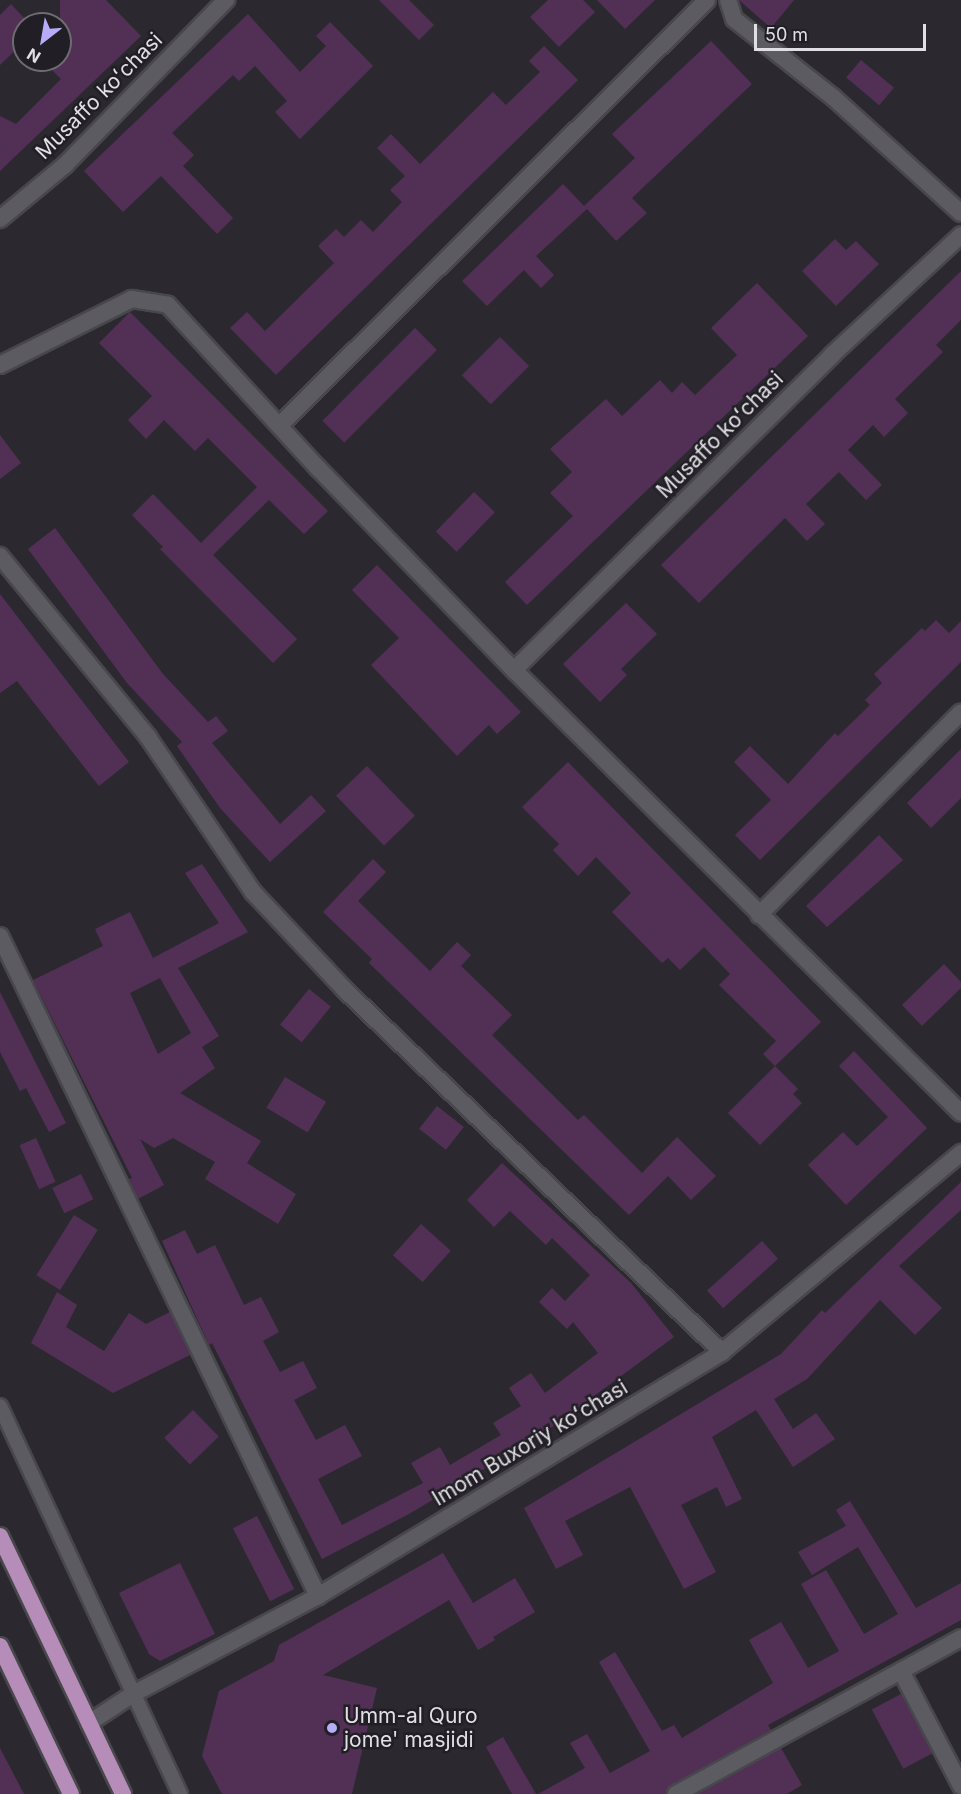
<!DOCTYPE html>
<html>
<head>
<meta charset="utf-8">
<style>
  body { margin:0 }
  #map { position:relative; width:961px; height:1794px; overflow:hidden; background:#2b292f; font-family:Inter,sans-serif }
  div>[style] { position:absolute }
  .building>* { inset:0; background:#523056; transform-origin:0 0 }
  .roads { filter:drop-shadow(2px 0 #48474c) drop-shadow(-2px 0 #48474c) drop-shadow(0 2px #48474c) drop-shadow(0 -2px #48474c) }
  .service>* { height:14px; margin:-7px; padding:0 7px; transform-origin:7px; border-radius:7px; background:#5d5b62 }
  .minor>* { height:16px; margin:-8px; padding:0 8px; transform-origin:8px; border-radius:8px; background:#5d5b62 }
  .trunk>* { height:16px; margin:-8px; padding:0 8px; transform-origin:8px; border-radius:8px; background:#b68cb8 }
  .dots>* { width:16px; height:16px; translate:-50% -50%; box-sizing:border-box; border:3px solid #211f25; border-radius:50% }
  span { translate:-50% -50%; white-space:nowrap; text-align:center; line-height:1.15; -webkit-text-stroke:5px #211f25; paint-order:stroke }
  .street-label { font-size:21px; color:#e0dfe3 }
  .poi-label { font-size:21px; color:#e0dfe3 }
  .left { translate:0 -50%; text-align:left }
  .north { position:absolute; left:12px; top:12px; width:60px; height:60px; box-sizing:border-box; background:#211f25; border:2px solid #6d6c71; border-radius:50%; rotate:211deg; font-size:16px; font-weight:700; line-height:24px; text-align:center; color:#e0dfe3 }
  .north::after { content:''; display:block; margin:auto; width:21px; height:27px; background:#b6acf8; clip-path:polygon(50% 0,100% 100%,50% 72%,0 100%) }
  .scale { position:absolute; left:754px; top:24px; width:172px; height:27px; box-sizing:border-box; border:3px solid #e0dfe3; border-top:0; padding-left:8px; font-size:18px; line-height:21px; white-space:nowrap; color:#e0dfe3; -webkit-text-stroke:4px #211f25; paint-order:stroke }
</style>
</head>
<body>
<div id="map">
  <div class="building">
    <div style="clip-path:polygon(60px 0,106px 0,141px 36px,0 171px,0 116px,16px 124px,61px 79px,42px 60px,60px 60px)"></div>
    <div style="clip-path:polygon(379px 0,409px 0,434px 25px,419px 40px)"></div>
    <div style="clip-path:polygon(548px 0,583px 0,595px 12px,559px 47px,530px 17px)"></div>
    <div style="clip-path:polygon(597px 0,655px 0,625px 29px)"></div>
    <div style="clip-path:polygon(739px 0,794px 0,771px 28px)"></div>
    <div style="clip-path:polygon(11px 4px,24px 18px,24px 42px,0 65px,0 15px)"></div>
    <div style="clip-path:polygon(248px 14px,300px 72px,326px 46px,316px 36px,330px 22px,373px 66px,300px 139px,275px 112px,287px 101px,255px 66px,239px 81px,233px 75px,172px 133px,194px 155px,183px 166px,233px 218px,217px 234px,161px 176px,123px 212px,84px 171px)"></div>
    <div style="clip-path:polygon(711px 41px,752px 84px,632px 198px,647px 213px,616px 241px,587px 209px,536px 256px,554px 275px,541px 288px,524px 270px,487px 306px,462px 281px,563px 184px,584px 206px,635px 158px,612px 134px)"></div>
    <div style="clip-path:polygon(544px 46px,578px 80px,276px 375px,230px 328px,247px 312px,265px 331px,334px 263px,318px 246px,336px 229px,344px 237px,361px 220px,373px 232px,402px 202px,390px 190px,405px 176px,377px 148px,391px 134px,420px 164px,493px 92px,506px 105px,540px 72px,529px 61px)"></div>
    <div style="left:861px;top:60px;width:43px;height:23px;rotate:40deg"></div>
    <div style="clip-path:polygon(835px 239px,846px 250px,856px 241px,879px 264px,836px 306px,802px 271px)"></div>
    <div style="clip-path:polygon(961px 271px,961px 320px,936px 345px,943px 352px,895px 399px,908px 413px,884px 437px,873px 425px,848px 450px,882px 485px,866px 500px,839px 472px,806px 504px,825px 524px,807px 541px,785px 518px,699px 603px,661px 565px)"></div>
    <div style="clip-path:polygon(757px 283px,808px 336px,527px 605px,505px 582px,573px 516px,550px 493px,572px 472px,550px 449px,606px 399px,622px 416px,660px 380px,672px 393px,682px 382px,695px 395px,737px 355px,711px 328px)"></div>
    <div style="clip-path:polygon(130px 312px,328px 511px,304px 534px,269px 500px,213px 555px,297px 639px,273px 663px,160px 549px,163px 547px,132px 515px,153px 494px,201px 543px,257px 487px,208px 438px,195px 451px,164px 420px,146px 439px,128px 420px,152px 396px,99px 343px)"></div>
    <div style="left:415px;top:328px;width:31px;height:131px;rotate:45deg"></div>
    <div style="left:500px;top:337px;width:41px;height:54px;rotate:45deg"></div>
    <div style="clip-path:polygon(0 435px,21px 463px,0 479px)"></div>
    <div style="left:474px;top:492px;width:29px;height:55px;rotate:44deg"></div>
    <div style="clip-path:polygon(55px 528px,163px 674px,208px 722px,216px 716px,228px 731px,212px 743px,280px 824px,311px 795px,326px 811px,270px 862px,220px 808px,177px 746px,182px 742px,127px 683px,28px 549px)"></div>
    <div style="clip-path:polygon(377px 565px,521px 712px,497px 734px,489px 725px,457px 756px,371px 665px,399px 638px,352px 590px)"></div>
    <div style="clip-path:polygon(0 594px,129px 762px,99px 786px,17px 681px,0 693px)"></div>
    <div style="clip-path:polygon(626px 603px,657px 634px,621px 669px,627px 675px,600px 702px,563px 664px)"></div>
    <div style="clip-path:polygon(936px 620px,949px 633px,961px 621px,961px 662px,760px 860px,735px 835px,771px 800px,734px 762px,750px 746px,788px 784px,835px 733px,838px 736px,870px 705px,865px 700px,882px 683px,874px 674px,922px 628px,925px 631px)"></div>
    <div style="clip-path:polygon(961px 749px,961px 798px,931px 828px,907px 803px)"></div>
    <div style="clip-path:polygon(568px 762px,821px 1022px,775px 1066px,763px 1054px,776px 1041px,719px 985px,730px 974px,704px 947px,680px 970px,668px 958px,662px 963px,612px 912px,631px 893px,596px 857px,578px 876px,553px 850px,559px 844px,522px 807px)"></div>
    <div style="left:367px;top:766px;width:69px;height:43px;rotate:46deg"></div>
    <div style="clip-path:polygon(879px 835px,903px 860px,827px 927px,806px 906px)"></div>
    <div style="clip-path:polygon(373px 859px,386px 872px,358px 901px,430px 971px,457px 942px,471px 955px,461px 966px,512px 1015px,492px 1035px,578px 1120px,584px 1115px,642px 1173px,677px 1137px,716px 1176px,691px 1200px,668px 1176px,629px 1215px,369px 963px,372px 959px,323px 912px)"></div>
    <div style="clip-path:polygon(evenodd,202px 864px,248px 932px,178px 968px,219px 1036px,202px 1047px,215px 1068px,180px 1093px,261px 1141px,247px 1163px,296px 1194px,278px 1224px,205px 1179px,215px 1162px,173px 1138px,154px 1148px,140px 1139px,164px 1185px,138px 1199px,129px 1179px,132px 1178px,33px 980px,103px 946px,95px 929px,130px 912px,153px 958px,219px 923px,185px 873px,202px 864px,160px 978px,191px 1033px,158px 1054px,130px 993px,160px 978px)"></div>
    <div style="clip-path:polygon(944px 964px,961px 982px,961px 988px,922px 1026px,902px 1005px)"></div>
    <div style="left:309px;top:989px;width:28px;height:46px;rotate:39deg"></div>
    <div style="clip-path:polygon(0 992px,66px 1123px,49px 1132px,26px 1088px,20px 1091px,0 1052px)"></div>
    <div style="clip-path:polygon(854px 1051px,927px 1128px,846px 1205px,808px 1165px,843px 1132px,857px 1146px,888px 1117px,839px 1066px)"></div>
    <div style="clip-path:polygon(775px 1066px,798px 1089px,793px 1094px,802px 1103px,760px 1145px,728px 1113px)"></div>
    <div style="left:285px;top:1077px;width:48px;height:36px;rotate:31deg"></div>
    <div style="left:437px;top:1106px;width:34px;height:29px;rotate:38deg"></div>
    <div style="left:36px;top:1138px;width:48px;height:18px;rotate:66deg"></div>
    <div style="clip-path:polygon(502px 1163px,631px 1283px,674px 1337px,541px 1435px,409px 1514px,322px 1559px,212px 1343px,209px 1345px,162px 1241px,185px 1230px,197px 1254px,215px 1245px,244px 1305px,261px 1297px,279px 1332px,263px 1341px,280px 1372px,303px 1361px,317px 1388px,294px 1400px,316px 1440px,345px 1425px,362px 1456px,318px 1479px,342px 1525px,423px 1483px,411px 1463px,440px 1447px,450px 1465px,501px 1435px,493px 1423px,521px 1406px,509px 1388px,531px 1373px,545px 1393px,598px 1353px,573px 1322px,567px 1329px,539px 1302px,552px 1288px,565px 1301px,590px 1275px,552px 1238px,546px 1245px,510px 1211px,494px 1227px,467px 1200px)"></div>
    <div style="left:81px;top:1174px;width:28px;height:32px;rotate:64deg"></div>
    <div style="clip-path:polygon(961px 1182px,961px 1210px,899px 1266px,942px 1308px,915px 1335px,880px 1300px,807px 1379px,774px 1399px,793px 1429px,816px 1413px,835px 1439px,793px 1467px,756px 1410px,712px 1437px,742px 1499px,726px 1507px,717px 1487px,681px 1505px,716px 1572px,684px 1589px,630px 1487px,565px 1521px,583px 1555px,556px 1569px,524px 1508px,781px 1354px,822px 1310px,825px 1313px)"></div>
    <div style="left:74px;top:1215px;width:28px;height:71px;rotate:32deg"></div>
    <div style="left:421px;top:1224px;width:40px;height:42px;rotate:42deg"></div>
    <div style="left:762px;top:1241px;width:24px;height:74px;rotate:48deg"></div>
    <div style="clip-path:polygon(57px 1292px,77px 1305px,66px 1327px,104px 1351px,129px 1313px,146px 1324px,170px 1312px,190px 1355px,113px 1393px,31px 1343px)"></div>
    <div style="left:193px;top:1410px;width:37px;height:40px;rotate:46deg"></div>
    <div style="clip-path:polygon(850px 1501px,916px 1608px,961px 1583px,961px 1620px,768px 1725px,771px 1730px,671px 1785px,666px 1794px,538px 1794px,585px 1768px,570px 1743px,587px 1734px,610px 1773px,650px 1751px,599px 1662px,615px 1652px,662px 1731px,674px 1725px,682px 1738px,773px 1683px,749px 1640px,781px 1622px,808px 1668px,839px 1651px,801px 1584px,826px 1570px,864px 1634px,898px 1614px,858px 1547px,812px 1575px,798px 1552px,846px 1526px,836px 1510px)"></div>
    <div style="left:257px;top:1516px;width:82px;height:27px;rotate:63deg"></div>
    <div style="clip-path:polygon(443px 1553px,473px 1603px,515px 1578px,535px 1612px,493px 1637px,495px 1640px,478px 1650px,449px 1600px,323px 1675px,377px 1688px,352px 1794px,222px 1794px,202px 1756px,219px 1691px,274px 1661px,279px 1645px)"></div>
    <div style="clip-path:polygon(180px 1563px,215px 1634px,160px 1661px,149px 1654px,119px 1593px)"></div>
    <div style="left:901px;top:1694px;width:67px;height:33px;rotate:62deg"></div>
    <div style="clip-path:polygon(503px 1737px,536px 1794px,512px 1794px,486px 1747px)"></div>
    <div style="clip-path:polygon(0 1748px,24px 1794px,0 1794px)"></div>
    <div style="clip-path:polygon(781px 1748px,802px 1785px,787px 1794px,698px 1794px)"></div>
  </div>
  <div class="roads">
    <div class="service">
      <div style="left:0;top:1406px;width:428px;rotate:65.1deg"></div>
    </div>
    <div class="minor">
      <div style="left:728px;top:0;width:20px;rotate:72deg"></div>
      <div style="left:734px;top:19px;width:127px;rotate:38.3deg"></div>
      <div style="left:834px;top:98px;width:171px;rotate:42.2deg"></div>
      <div style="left:0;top:219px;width:85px;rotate:-39.7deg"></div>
      <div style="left:65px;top:165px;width:231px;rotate:-45.7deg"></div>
      <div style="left:0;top:365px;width:148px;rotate:-26.6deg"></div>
      <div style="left:132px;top:299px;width:36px;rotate:9deg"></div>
      <div style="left:168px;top:305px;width:222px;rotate:47.4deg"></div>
      <div style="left:318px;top:468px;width:281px;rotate:45.9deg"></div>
      <div style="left:514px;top:670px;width:629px;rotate:44.74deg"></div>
      <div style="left:280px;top:425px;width:602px;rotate:-44.87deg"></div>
      <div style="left:0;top:556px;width:234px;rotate:50.7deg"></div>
      <div style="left:148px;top:737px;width:187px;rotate:55.9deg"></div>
      <div style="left:253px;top:892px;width:133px;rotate:46.8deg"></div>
      <div style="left:344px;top:989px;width:524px;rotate:43.84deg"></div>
      <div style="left:514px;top:670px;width:448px;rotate:-44.7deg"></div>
      <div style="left:832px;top:355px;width:176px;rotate:-42.9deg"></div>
      <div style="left:759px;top:915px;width:286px;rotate:-45.1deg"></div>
      <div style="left:0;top:936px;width:733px;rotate:64.27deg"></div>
      <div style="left:901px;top:1671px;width:130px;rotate:62.4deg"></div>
      <div style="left:89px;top:1723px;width:53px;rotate:-33.4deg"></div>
      <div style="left:133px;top:1694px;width:209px;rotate:-27.9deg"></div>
      <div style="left:318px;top:1596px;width:472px;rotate:-31.1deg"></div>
      <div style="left:722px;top:1352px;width:311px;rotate:-39.8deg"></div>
      <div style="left:676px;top:1794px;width:325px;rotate:-28.7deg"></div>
    </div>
    <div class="trunk">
      <div style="left:0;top:1536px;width:286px;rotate:64.5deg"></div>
      <div style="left:0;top:1646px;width:164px;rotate:64.4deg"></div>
    </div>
  </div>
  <div class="dots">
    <div style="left:332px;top:1728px;background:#b6acf8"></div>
  </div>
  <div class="street-label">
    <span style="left:99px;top:96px;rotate:-45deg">Musaffo koʻchasi</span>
    <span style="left:720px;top:435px;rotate:-45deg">Musaffo koʻchasi</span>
    <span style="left:530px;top:1443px;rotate:-31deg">Imom Buxoriy koʻchasi</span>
  </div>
  <div class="poi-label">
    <span class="left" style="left:344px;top:1728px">Umm-al Quro<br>jome' masjidi</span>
  </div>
  <div class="north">N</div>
  <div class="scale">50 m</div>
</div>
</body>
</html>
